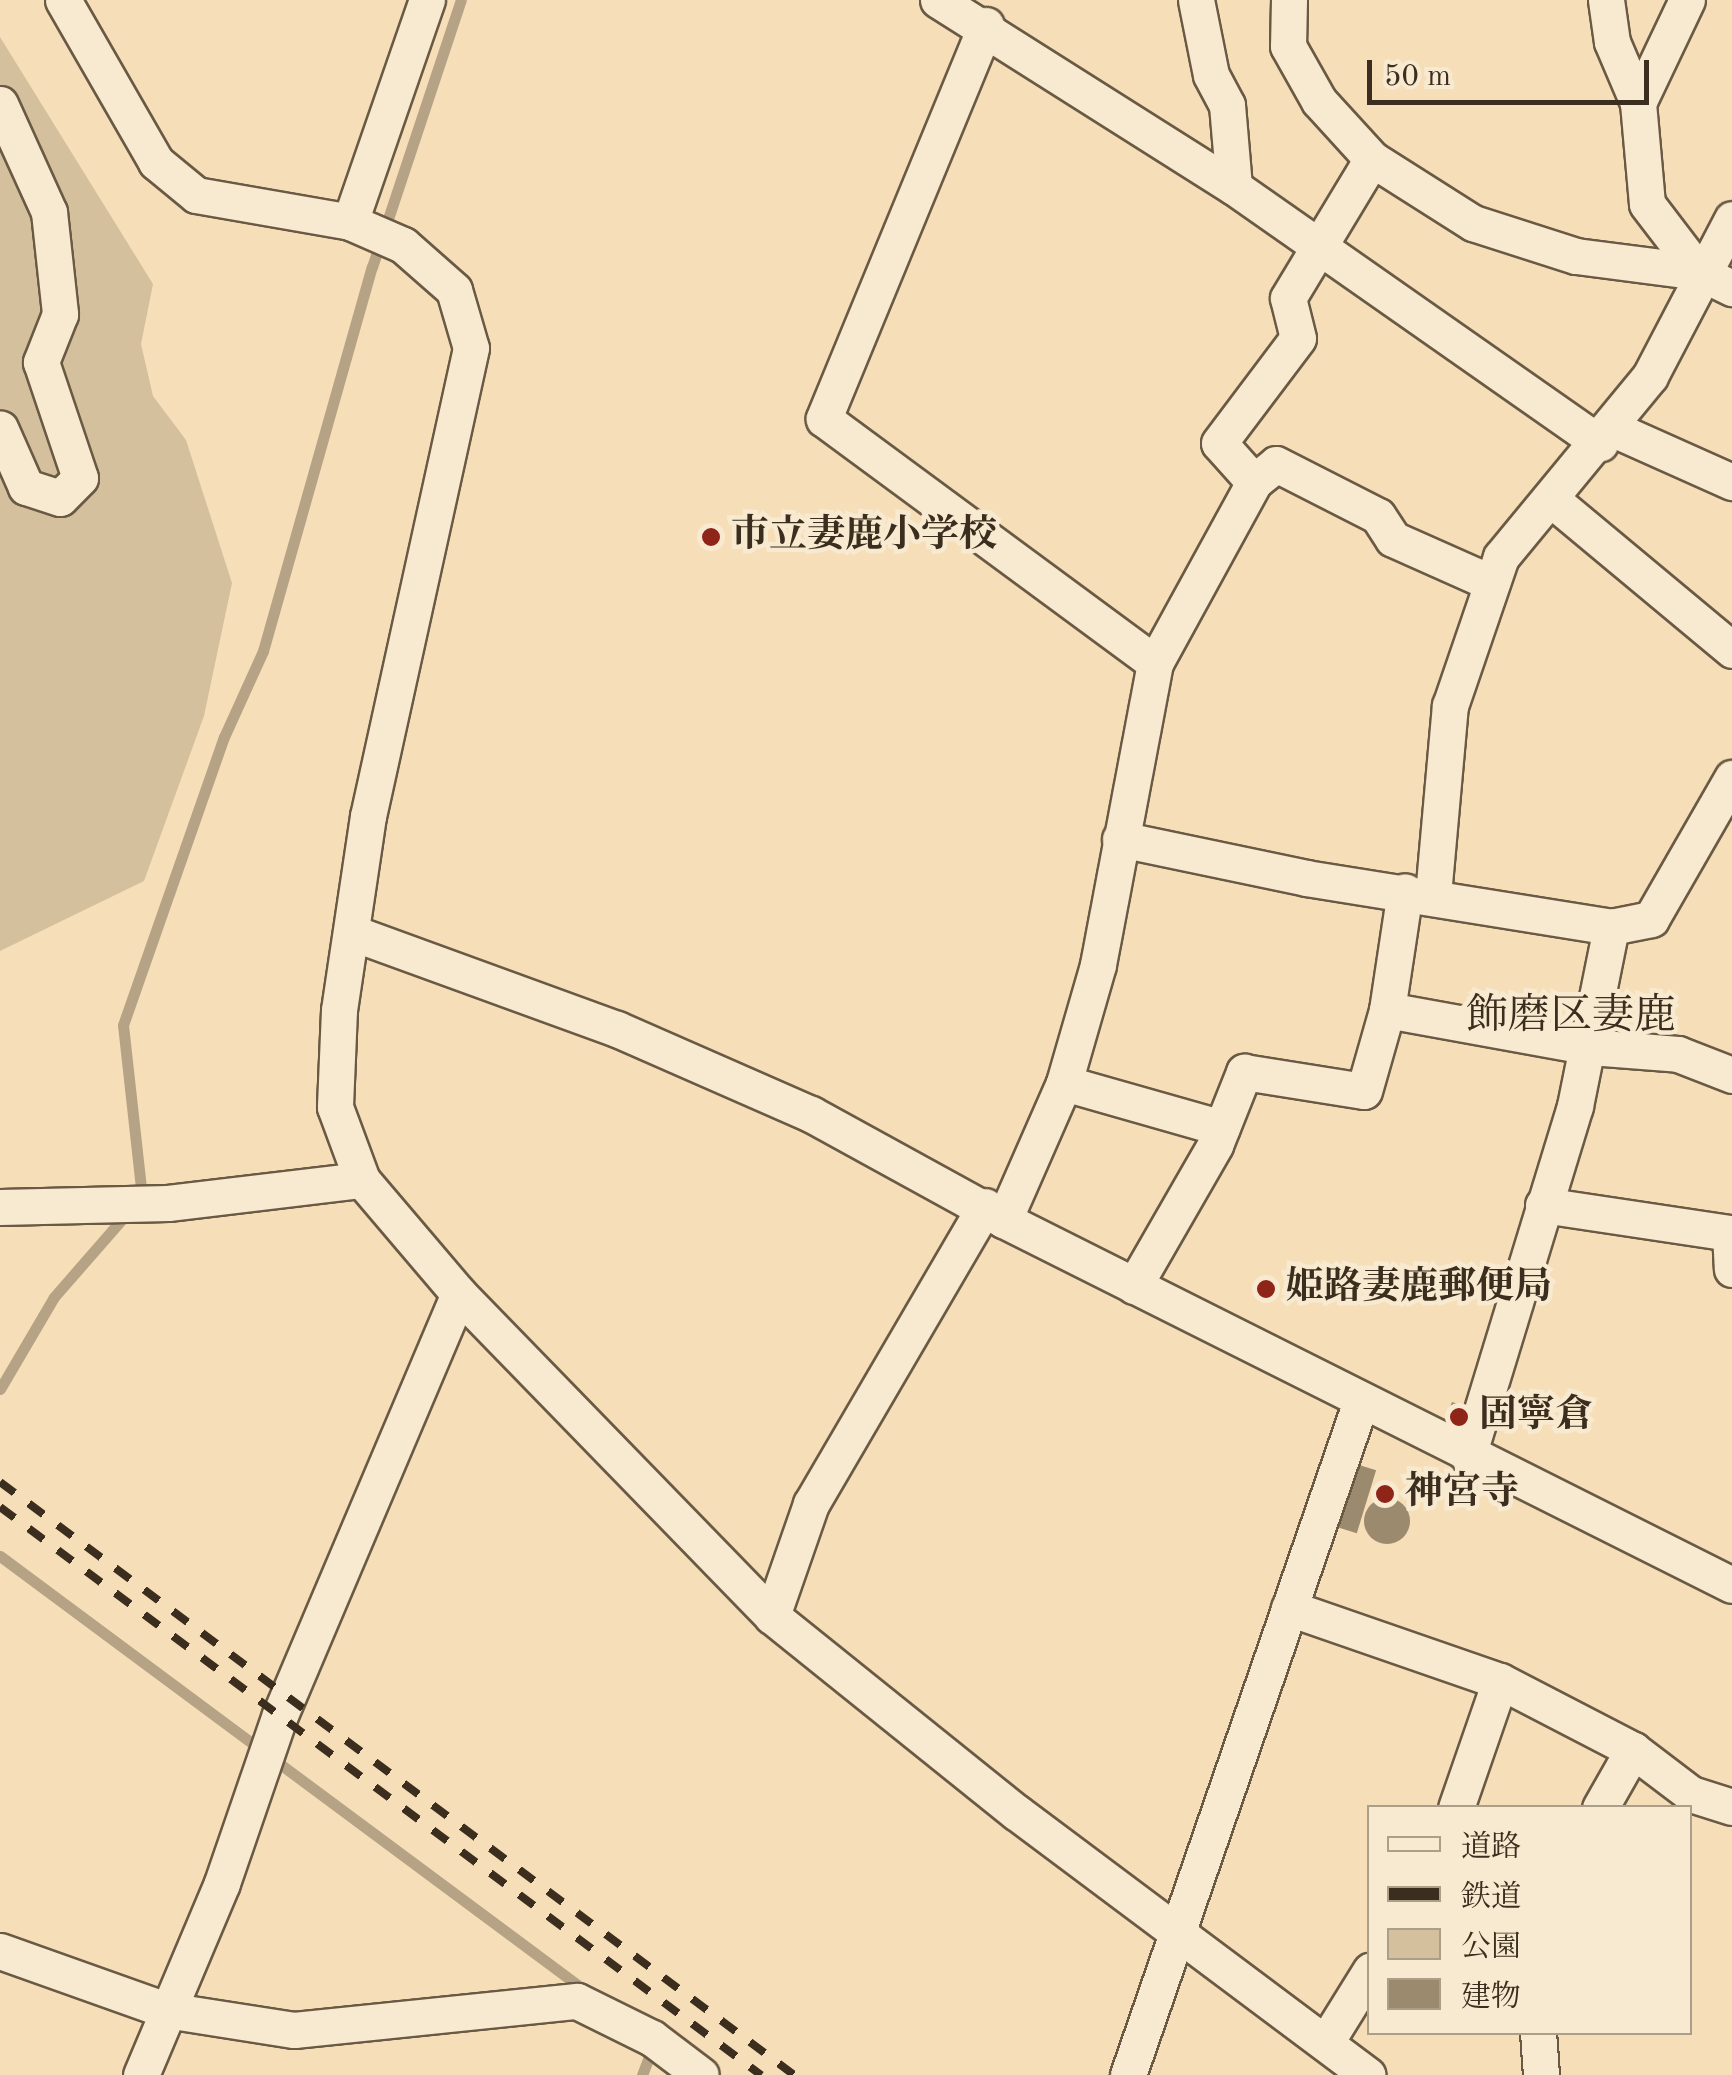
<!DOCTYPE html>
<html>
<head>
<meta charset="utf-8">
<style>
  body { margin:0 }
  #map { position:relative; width:1732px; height:2075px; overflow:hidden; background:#f5deb8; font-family:"Old Standard TT","Noto Serif JP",serif }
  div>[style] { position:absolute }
  .green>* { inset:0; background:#d5c09e }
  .stream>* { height:11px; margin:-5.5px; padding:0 5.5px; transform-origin:5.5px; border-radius:5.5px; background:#b6a284 }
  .building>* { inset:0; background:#9c8a6e; transform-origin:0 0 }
  .round { border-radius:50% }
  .roads { filter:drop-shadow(2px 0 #6a5a44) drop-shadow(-2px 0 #6a5a44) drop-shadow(0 2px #6a5a44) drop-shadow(0 -2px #6a5a44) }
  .minor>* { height:35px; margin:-17.5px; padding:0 17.5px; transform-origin:17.5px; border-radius:17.5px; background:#f8ead1 }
  .rail>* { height:8px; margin-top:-4px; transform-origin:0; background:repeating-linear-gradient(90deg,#3b2e1e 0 18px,transparent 0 36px) }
  .dots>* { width:28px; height:28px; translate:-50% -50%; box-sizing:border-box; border:5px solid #f8ead1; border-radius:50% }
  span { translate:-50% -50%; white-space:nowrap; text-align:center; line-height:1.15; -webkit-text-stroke:9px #f8ead1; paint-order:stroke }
  .poi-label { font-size:38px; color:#3b2e1e; font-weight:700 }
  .left { translate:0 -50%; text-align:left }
  .quarter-label { font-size:42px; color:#3b2e1e }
  .legend { position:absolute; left:1367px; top:1805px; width:325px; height:230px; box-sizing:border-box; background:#f8ead1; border:2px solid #ac9f89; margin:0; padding:12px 18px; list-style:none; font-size:30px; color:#3b2e1e }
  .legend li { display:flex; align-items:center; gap:20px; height:50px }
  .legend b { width:50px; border:2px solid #ac9f89 }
  .scale { position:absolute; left:1367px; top:60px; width:282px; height:45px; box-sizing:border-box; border:5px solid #3b2e1e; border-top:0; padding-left:12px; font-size:30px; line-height:35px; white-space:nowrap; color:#3b2e1e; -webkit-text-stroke:8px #f8ead1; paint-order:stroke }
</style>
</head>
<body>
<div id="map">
  <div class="green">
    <div style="clip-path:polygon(0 37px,153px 284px,141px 344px,153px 396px,186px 440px,232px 583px,204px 716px,144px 881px,0 951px)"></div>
  </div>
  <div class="stream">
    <div style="left:142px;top:1197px;width:173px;rotate:-96.3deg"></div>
    <div style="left:123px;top:1025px;width:305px;rotate:-70.7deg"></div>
    <div style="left:224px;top:737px;width:94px;rotate:-65.6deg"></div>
    <div style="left:263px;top:651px;width:399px;rotate:-74.2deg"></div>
    <div style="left:372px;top:267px;width:281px;rotate:-71.6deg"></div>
    <div style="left:0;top:1389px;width:107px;rotate:-59.6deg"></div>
    <div style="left:54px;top:1297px;width:114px;rotate:-48.9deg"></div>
    <div style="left:0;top:1556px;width:731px;rotate:36.6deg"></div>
    <div style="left:642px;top:2075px;width:30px;rotate:-69deg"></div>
  </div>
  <div class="building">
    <div style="left:1452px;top:1402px;width:23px;height:22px;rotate:20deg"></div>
    <div style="left:1356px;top:1464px;width:21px;height:66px;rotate:17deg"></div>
    <div class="round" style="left:1364px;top:1498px;width:46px;height:46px"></div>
  </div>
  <div class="roads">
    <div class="minor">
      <div style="left:63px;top:0;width:187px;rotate:60.1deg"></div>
      <div style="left:156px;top:162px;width:52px;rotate:39.5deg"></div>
      <div style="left:196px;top:195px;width:156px;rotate:9.9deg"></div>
      <div style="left:350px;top:222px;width:58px;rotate:23.5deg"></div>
      <div style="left:403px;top:245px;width:68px;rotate:41.4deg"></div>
      <div style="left:454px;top:290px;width:60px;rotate:73.7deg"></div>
      <div style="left:471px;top:348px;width:479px;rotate:102.4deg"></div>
      <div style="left:368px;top:816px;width:196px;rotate:98.5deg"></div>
      <div style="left:339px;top:1010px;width:97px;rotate:92.4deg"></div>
      <div style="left:335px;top:1107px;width:78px;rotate:69.7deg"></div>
      <div style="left:362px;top:1180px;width:150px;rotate:49.6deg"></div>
      <div style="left:459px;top:1294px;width:449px;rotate:45.8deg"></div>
      <div style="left:772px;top:1616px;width:313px;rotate:38.8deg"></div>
      <div style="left:1016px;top:1812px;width:439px;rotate:36.8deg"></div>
      <div style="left:938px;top:0;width:350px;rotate:32.3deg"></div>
      <div style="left:1234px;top:187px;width:447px;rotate:35deg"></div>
      <div style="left:1196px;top:0;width:76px;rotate:78.7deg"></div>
      <div style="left:1211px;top:75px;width:34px;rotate:62deg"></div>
      <div style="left:1227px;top:105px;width:82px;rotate:85.1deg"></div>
      <div style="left:1289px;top:0;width:46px;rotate:91.2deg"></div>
      <div style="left:1288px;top:46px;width:63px;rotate:60.6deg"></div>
      <div style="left:1319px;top:101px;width:79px;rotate:47.6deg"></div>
      <div style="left:1372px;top:159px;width:120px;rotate:32.4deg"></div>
      <div style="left:1473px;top:223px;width:108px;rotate:17.8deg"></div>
      <div style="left:1576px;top:256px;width:124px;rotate:7.4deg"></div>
      <div style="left:1699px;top:272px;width:37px;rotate:26deg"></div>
      <div style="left:1606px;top:0;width:42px;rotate:81.9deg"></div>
      <div style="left:1612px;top:42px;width:66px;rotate:66.9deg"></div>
      <div style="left:1638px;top:103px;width:101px;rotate:84.9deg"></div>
      <div style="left:1647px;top:204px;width:86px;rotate:52.6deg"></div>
      <div style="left:986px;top:25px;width:426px;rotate:112.4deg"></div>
      <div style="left:824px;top:419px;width:411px;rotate:36.4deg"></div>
      <div style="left:1155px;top:663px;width:307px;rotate:100.7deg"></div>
      <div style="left:1098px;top:965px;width:123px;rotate:106.1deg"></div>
      <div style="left:1064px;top:1083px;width:150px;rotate:113.7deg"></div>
      <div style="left:1638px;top:103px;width:114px;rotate:-64.6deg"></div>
      <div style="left:0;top:104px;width:119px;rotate:65.6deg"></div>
      <div style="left:49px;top:212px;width:103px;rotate:83.8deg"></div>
      <div style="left:60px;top:314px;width:52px;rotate:111.6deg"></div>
      <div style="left:41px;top:362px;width:122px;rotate:71.4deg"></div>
      <div style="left:80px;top:478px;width:28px;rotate:135deg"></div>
      <div style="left:60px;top:498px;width:36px;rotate:-162deg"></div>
      <div style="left:26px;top:487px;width:64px;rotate:-113.8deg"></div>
      <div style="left:350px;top:222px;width:235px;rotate:-70.9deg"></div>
      <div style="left:1611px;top:428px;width:133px;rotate:24.1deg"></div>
      <div style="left:1254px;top:482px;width:52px;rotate:-131.9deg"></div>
      <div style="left:1219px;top:443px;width:131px;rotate:-53deg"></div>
      <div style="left:1298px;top:338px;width:41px;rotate:-104deg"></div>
      <div style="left:1288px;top:298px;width:162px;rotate:-58.9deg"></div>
      <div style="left:1551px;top:499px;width:236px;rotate:39.8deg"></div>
      <div style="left:1155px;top:663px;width:206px;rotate:-61.3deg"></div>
      <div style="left:1254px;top:482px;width:28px;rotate:-39deg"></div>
      <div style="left:1276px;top:464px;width:114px;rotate:27deg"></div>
      <div style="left:1378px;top:516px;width:27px;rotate:57deg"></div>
      <div style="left:1393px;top:539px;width:108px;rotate:24deg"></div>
      <div style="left:1120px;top:839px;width:190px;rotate:11.8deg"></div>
      <div style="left:1306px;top:878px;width:309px;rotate:9.1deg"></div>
      <div style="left:1611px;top:927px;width:41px;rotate:-11.3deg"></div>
      <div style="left:1651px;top:919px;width:163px;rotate:-60.1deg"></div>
      <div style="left:1433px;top:895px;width:190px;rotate:-84.9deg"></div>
      <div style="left:1450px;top:706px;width:157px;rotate:-71.1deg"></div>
      <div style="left:1501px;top:557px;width:234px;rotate:-50.5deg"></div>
      <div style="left:1650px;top:376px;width:177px;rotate:-62.4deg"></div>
      <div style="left:353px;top:933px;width:281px;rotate:20deg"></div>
      <div style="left:617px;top:1029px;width:212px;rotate:23.7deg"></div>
      <div style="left:811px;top:1114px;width:220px;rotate:28.8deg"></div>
      <div style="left:1004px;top:1220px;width:814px;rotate:26.63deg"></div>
      <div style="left:1387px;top:1010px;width:206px;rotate:10.3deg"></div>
      <div style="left:1590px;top:1047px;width:88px;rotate:4.5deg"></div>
      <div style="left:1678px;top:1054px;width:58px;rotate:21.3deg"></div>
      <div style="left:1064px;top:1083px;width:164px;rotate:15.9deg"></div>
      <div style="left:1543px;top:1205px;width:189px;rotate:8.5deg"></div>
      <div style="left:1730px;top:1233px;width:36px;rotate:87deg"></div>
      <div style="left:0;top:1207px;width:168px;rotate:-1.4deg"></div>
      <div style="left:168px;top:1203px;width:195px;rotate:-6.8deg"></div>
      <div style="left:1134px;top:1286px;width:163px;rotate:-60.1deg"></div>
      <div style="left:1215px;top:1145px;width:79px;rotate:-68.3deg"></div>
      <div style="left:1244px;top:1072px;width:121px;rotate:9deg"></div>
      <div style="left:1364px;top:1091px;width:84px;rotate:-74.1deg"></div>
      <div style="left:1387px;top:1010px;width:120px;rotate:-81.4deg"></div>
      <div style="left:1468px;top:1456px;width:366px;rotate:-73deg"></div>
      <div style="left:1575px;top:1106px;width:183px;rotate:-78.6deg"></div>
      <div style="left:1289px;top:1608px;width:223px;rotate:19.1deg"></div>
      <div style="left:1500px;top:1681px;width:150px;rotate:27.4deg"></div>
      <div style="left:1633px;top:1750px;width:73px;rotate:37.2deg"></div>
      <div style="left:1691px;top:1794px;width:43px;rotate:17.6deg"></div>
      <div style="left:772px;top:1616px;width:119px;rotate:-70.8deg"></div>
      <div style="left:811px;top:1504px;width:345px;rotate:-59.7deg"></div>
      <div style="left:1456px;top:1808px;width:134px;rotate:-70.9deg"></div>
      <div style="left:1600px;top:1808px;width:67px;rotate:-60.4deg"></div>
      <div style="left:0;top:1951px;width:176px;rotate:19.6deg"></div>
      <div style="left:166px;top:2010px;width:130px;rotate:8.9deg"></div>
      <div style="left:294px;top:2030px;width:284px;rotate:-5.9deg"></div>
      <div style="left:577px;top:2001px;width:84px;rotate:26.3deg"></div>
      <div style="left:652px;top:2038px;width:61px;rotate:37.1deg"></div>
      <div style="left:1538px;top:2032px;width:43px;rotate:86deg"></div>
      <div style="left:1326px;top:2042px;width:84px;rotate:-58.2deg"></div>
      <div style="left:141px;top:2075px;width:208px;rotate:-67.1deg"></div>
      <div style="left:222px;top:1883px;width:178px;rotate:-71deg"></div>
      <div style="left:280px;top:1715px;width:457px;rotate:-67deg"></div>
      <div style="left:1128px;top:2075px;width:713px;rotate:-70.93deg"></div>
    </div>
  </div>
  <div class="rail">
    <div style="left:0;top:1482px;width:991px;rotate:36.75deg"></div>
    <div style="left:0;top:1507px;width:950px;rotate:36.74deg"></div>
  </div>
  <div class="dots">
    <div style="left:711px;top:537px;background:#8f2418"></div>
    <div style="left:1266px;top:1289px;background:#8f2418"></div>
    <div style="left:1459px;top:1417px;background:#8f2418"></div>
    <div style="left:1385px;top:1494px;background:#8f2418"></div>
  </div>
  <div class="poi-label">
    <span class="left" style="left:731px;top:537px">市立妻鹿小学校</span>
    <span class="left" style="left:1286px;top:1289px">姫路妻鹿郵便局</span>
    <span class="left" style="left:1479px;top:1417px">固寧倉</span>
    <span class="left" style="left:1405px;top:1494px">神宮寺</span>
  </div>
  <div class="quarter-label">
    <span style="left:1571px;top:1017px">飾磨区妻鹿</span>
  </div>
  <ul class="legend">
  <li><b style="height:12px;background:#f8ead1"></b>道路</li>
  <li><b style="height:12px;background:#3b2e1e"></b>鉄道</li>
  <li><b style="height:28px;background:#d5c09e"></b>公園</li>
  <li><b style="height:28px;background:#9c8a6e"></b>建物</li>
  </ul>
  <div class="scale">50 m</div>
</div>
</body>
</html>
